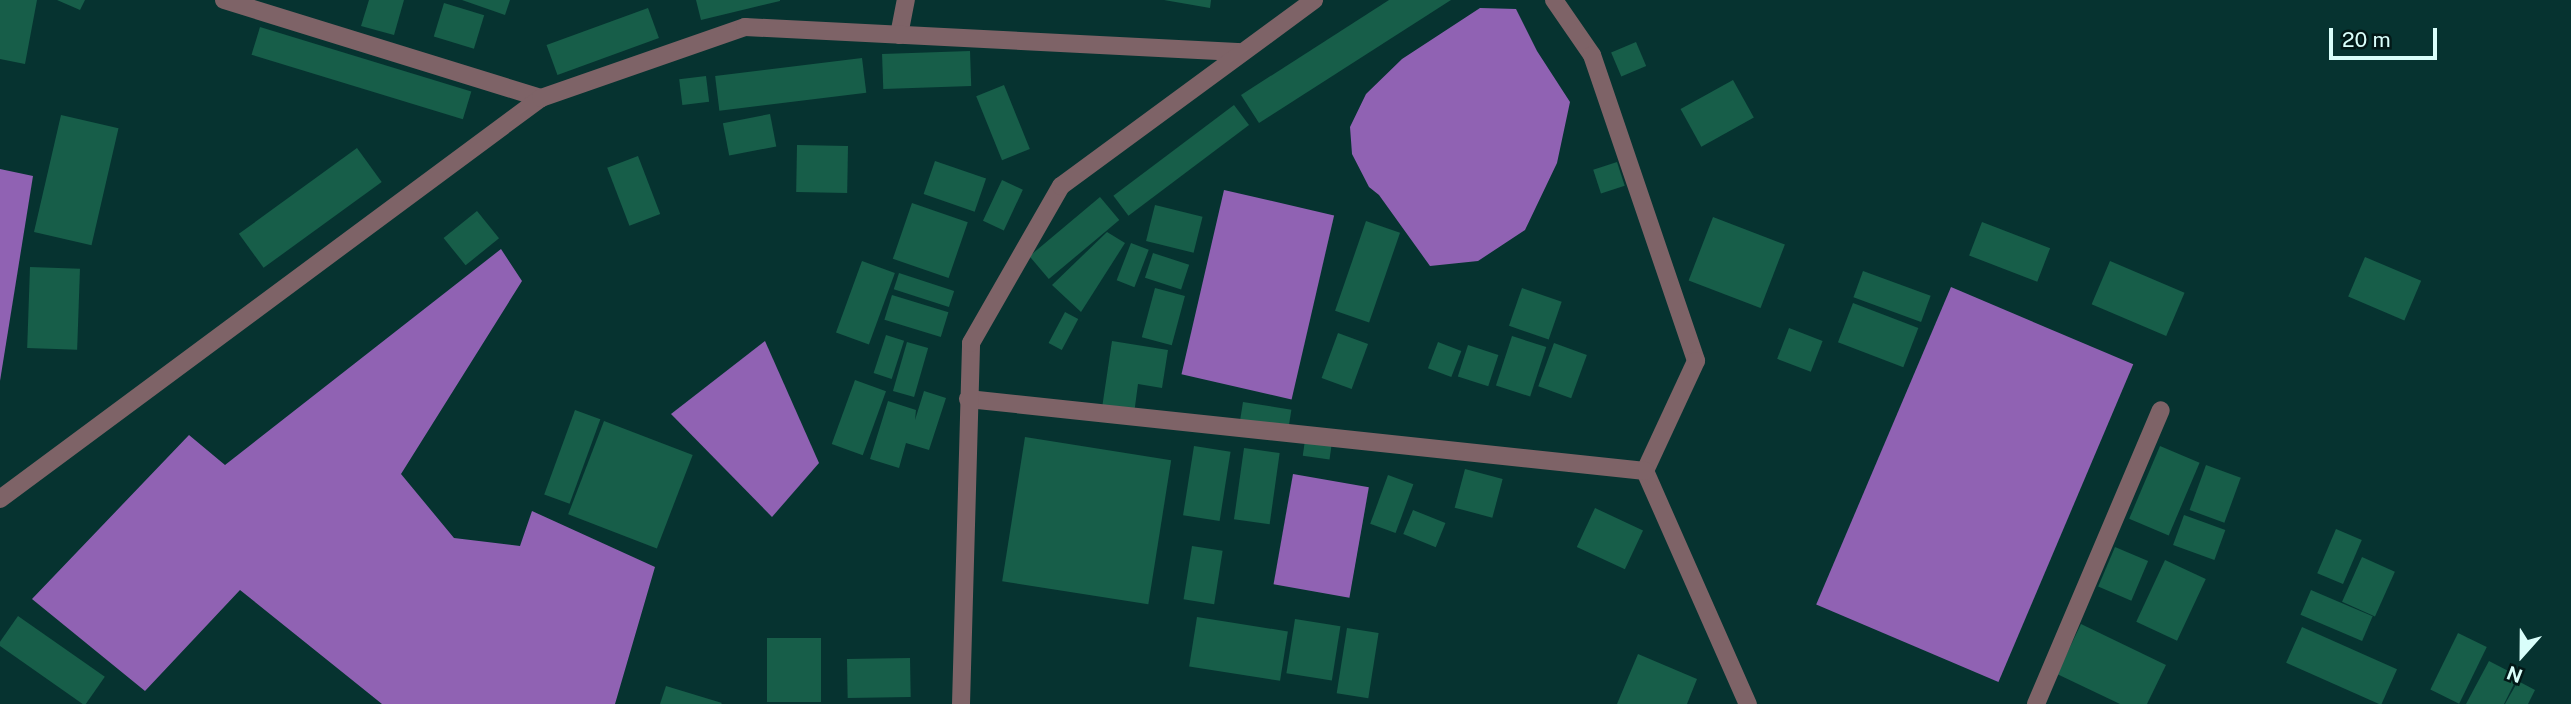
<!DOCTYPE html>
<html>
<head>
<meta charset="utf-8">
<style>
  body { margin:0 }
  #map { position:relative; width:2571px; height:704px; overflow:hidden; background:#063330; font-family:"Public Sans",sans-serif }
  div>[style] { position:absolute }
  .water>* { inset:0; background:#9062b3; transform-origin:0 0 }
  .building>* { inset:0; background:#175e49; transform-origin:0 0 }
  .minor>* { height:18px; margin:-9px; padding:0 9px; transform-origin:9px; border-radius:9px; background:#7e6367 }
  span { translate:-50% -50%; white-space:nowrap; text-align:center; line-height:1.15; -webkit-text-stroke:5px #021817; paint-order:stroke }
  .north { position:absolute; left:2487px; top:620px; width:70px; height:70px; -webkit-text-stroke:5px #021817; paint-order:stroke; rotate:201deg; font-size:19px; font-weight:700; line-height:28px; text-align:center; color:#d9fefa }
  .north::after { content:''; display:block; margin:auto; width:24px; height:32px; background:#d9fefa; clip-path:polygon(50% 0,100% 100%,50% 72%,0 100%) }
  .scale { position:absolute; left:2329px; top:28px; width:108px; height:32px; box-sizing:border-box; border:4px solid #d9fefa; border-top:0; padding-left:9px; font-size:21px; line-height:24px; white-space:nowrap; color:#d9fefa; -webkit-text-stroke:5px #021817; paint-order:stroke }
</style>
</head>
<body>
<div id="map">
  <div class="water">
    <div style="clip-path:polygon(1480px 8px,1516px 9px,1537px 51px,1570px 102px,1557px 163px,1525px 230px,1478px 261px,1430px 266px,1379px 195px,1369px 187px,1352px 154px,1350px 127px,1366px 94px,1402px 59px)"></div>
    <div style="clip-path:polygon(0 169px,33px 176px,0 381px)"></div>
    <div style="left:1224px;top:190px;width:113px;height:189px;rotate:13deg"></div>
    <div style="clip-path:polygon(501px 249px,522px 281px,401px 474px,454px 538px,520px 546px,532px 511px,655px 567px,615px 704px,382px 704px,240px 590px,145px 691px,32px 599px,189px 435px,225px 465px)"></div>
    <div style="left:1951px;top:287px;width:198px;height:345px;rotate:23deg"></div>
    <div style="clip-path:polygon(765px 341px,819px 463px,772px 517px,671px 414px)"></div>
    <div style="left:1293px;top:474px;width:77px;height:112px;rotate:10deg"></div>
  </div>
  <div class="building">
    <div style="clip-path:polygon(0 0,37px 0,25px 64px,0 59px)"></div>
    <div style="clip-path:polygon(57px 0,85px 0,80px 10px)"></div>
    <div style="clip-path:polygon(369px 0,404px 0,394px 35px,361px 26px)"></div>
    <div style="clip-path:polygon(462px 0,510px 0,505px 15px)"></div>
    <div style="clip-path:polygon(696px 0,780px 0,780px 1px,701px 20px)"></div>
    <div style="clip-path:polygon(1164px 0,1211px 0,1210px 8px)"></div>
    <div style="clip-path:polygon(1389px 0,1451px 0,1259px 123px,1241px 95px)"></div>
    <div style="left:444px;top:3px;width:42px;height:35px;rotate:17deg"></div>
    <div style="left:648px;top:8px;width:32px;height:108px;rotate:70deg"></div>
    <div style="left:260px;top:27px;width:221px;height:29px;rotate:17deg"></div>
    <div style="left:1636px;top:42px;width:26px;height:27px;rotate:67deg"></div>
    <div style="left:970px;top:51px;width:35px;height:88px;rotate:88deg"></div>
    <div style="left:862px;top:58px;width:35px;height:148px;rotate:83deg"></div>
    <div style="left:706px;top:76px;width:26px;height:27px;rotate:83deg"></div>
    <div style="left:1733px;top:80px;width:43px;height:60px;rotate:61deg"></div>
    <div style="left:1004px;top:85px;width:69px;height:30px;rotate:68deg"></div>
    <div style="left:1234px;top:105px;width:25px;height:151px;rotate:53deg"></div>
    <div style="left:770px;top:114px;width:33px;height:48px;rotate:79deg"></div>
    <div style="left:61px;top:115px;width:59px;height:120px;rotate:13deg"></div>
    <div style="left:797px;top:145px;width:51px;height:47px;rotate:1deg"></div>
    <div style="left:357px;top:148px;width:42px;height:146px;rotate:54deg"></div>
    <div style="left:638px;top:156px;width:62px;height:33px;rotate:69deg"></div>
    <div style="left:935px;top:161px;width:54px;height:35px;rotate:19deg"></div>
    <div style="left:1617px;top:162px;width:25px;height:25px;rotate:72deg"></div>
    <div style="left:1002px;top:180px;width:23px;height:45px;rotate:25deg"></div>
    <div style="left:1100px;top:197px;width:30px;height:92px;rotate:50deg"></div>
    <div style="left:912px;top:203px;width:59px;height:59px;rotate:19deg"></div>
    <div style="left:1155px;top:205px;width:49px;height:37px;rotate:14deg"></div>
    <div style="left:477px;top:211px;width:35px;height:43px;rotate:51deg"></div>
    <div style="left:1713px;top:217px;width:77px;height:68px;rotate:21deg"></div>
    <div style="left:1366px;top:221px;width:36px;height:95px;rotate:19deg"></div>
    <div style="left:1982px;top:222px;width:73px;height:36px;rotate:21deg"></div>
    <div style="clip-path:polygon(1107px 232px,1125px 243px,1081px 312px,1052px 285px)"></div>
    <div style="left:1131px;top:243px;width:19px;height:40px;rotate:21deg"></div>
    <div style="left:1153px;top:253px;width:38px;height:26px;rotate:18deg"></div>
    <div style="left:2365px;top:257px;width:61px;height:43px;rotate:23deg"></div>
    <div style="left:862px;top:261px;width:35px;height:76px;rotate:20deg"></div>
    <div style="left:2110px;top:261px;width:81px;height:47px;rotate:23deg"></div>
    <div style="left:30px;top:267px;width:50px;height:81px;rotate:2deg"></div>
    <div style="left:1863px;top:271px;width:72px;height:28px;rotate:20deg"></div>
    <div style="left:899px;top:273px;width:58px;height:17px;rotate:18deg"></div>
    <div style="left:1155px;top:288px;width:31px;height:51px;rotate:15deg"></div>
    <div style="left:1522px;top:288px;width:42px;height:40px;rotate:19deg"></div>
    <div style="left:892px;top:295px;width:59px;height:26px;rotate:17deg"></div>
    <div style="left:1853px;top:303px;width:70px;height:42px;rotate:21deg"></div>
    <div style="left:1065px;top:312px;width:15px;height:35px;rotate:28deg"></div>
    <div style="left:1789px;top:328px;width:36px;height:33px;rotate:21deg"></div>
    <div style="left:1338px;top:333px;width:32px;height:48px;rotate:20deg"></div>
    <div style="left:886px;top:335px;width:19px;height:40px;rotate:18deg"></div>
    <div style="left:1512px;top:336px;width:36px;height:52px;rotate:18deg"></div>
    <div style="clip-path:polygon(1112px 341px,1168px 350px,1162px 388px,1138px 384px,1134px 414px,1102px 408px)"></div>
    <div style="left:907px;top:342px;width:22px;height:51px;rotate:16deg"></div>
    <div style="left:1438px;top:342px;width:25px;height:28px;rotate:21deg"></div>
    <div style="left:1554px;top:343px;width:35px;height:46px;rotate:20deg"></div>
    <div style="left:1468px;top:345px;width:32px;height:33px;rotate:18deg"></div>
    <div style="left:855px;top:380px;width:33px;height:68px;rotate:20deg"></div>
    <div style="clip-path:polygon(924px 391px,946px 398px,929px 450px,906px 443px,899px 468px,870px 459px,888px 401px,916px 410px,915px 420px)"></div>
    <div style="left:1243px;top:402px;width:49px;height:20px;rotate:9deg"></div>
    <div style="left:575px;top:410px;width:27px;height:90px;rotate:20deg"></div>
    <div style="left:604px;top:421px;width:95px;height:100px;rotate:21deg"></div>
    <div style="left:1025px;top:437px;width:148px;height:146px;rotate:9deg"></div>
    <div style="left:1305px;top:440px;width:27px;height:16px;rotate:8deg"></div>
    <div style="left:1194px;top:446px;width:37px;height:70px;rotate:9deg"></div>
    <div style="left:2160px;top:446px;width:43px;height:79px;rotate:23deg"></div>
    <div style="left:1244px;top:448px;width:36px;height:72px;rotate:8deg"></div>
    <div style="left:2206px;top:465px;width:37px;height:48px;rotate:20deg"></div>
    <div style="left:1465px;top:469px;width:39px;height:40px;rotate:15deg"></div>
    <div style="left:1388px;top:475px;width:27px;height:52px;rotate:20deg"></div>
    <div style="left:1595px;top:508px;width:53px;height:43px;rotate:25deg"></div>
    <div style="left:1413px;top:510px;width:35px;height:26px;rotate:22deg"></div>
    <div style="left:2184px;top:515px;width:44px;height:32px;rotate:20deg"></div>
    <div style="left:2336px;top:529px;width:28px;height:48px;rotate:23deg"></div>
    <div style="left:1192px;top:546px;width:31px;height:54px;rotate:9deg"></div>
    <div style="left:2115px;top:547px;width:36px;height:43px;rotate:23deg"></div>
    <div style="left:2362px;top:557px;width:36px;height:49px;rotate:24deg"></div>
    <div style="left:2165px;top:560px;width:45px;height:68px;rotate:25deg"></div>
    <div style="left:2311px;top:590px;width:67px;height:27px;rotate:23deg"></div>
    <div style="left:18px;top:616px;width:106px;height:35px;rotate:35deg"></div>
    <div style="left:1197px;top:617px;width:92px;height:50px;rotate:9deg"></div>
    <div style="left:1295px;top:619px;width:46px;height:55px;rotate:9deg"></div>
    <div style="clip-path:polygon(2081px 624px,2166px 665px,2147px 704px,2120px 704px,2057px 674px)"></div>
    <div style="left:2302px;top:627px;width:104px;height:39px;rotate:24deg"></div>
    <div style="left:1347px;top:628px;width:32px;height:66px;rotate:9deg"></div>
    <div style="left:2458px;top:633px;width:32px;height:63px;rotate:26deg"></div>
    <div style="left:767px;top:638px;width:54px;height:64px"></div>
    <div style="clip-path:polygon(1638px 654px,1697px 679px,1687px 704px,1617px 704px)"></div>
    <div style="left:910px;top:658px;width:39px;height:63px;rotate:89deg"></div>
    <div style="clip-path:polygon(2489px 661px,2518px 676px,2504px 704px,2466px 704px)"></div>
    <div style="clip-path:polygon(2518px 681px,2535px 690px,2528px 704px,2505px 704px)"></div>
    <div style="clip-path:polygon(666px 686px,722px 703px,721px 704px,660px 704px)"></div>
  </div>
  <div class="minor">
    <div style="left:224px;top:0;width:332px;rotate:17.2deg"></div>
    <div style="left:1554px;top:0;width:67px;rotate:55.4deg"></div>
    <div style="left:1592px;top:55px;width:323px;rotate:71.2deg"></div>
    <div style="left:1696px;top:361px;width:121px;rotate:114.9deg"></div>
    <div style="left:1645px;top:471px;width:255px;rotate:66.2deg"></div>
    <div style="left:899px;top:35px;width:36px;rotate:-79deg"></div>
    <div style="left:968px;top:399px;width:681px;rotate:6.07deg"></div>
    <div style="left:0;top:499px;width:673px;rotate:-36.55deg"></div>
    <div style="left:541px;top:98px;width:216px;rotate:-19.2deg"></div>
    <div style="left:745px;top:27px;width:498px;rotate:2.9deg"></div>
    <div style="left:961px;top:704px;width:361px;rotate:-88.4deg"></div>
    <div style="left:971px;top:343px;width:181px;rotate:-60.2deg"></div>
    <div style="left:1061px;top:186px;width:314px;rotate:-36.3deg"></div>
    <div style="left:2036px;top:704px;width:319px;rotate:-67deg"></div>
  </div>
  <div class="north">N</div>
  <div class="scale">20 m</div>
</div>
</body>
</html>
